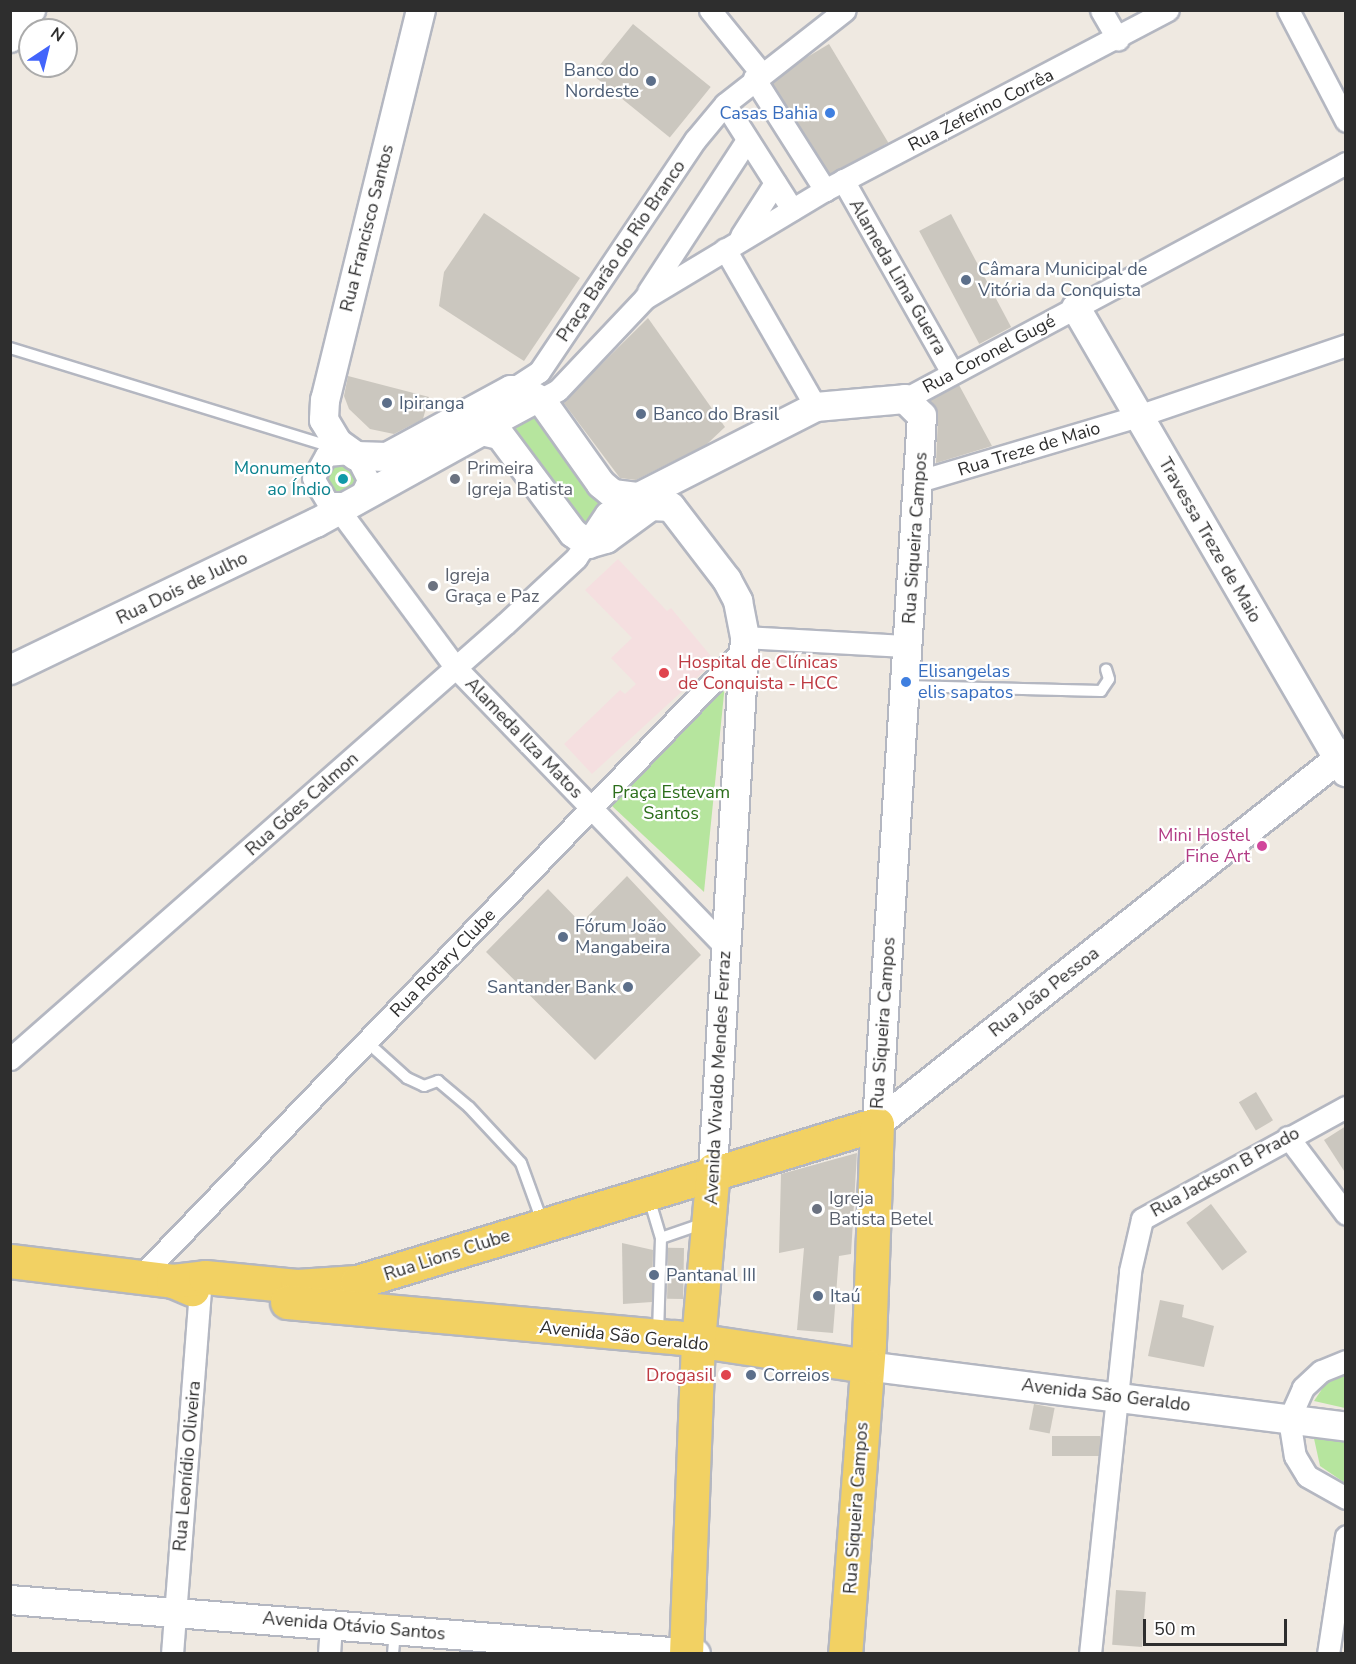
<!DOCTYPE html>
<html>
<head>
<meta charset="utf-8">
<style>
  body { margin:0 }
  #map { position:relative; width:1356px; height:1664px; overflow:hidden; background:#efe9e1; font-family:"Nunito Sans",sans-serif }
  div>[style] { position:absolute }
  .medical>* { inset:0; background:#f5dfe0 }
  .green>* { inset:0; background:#b6e59e }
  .building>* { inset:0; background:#cbc7bf; transform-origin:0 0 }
  .roads { filter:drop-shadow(2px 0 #b4b7c1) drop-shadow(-2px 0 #b4b7c1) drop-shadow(0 2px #b4b7c1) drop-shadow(0 -2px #b4b7c1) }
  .lane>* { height:10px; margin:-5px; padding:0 5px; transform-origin:5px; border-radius:5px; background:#fff }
  .street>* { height:21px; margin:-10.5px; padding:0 10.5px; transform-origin:10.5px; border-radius:10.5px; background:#fff }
  .secondary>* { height:28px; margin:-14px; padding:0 14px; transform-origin:14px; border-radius:14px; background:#fff }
  .primary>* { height:33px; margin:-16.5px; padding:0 16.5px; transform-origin:16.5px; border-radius:16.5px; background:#f2d163 }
  .dots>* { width:16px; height:16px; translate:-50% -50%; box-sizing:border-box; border:3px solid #fff; border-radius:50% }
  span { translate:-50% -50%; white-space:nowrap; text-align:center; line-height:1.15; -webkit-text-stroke:4.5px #fff; paint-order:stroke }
  .service-label { font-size:18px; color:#4e5e75 }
  .right { translate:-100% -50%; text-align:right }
  .left { translate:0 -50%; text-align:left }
  .street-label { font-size:18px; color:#2e2e2e }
  .shop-label { font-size:18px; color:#366cbe }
  .culture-label { font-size:18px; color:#0d838f }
  .worship-label { font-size:18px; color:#5b616d }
  .health-label { font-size:18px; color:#be3a42 }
  .park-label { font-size:18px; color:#2c6e1b }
  .hotel-label { font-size:18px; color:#b23c85 }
  .frame { position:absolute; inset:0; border:12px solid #2e2e2e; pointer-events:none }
  .north { position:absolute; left:18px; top:18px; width:60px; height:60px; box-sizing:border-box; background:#fff; border:2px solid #ababab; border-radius:50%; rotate:35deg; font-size:16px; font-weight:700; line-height:24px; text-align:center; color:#2e2e2e }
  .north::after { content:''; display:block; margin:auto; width:21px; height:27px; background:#4264fb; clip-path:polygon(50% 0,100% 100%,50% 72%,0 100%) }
  .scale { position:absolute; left:1143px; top:1619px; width:144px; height:27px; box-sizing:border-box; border:3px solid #2e2e2e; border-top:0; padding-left:8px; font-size:18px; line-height:21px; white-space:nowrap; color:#2e2e2e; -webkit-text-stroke:4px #fff; paint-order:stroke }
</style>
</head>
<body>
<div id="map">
  <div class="medical">
    <div style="clip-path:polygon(618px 559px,667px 611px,671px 608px,715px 661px,592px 774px,564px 744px,620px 690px,625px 694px,636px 684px,611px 658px,632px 638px,585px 590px)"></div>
  </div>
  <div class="green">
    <div style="clip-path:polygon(542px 408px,612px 495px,587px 540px,505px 437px,510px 423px)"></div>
    <div style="clip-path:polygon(326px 455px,367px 473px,341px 506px,317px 465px)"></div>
    <div style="clip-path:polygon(725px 684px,704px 892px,612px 806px)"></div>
    <div style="clip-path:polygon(1345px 1369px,1345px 1408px,1314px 1401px,1330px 1377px)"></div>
    <div style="clip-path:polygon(1313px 1434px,1345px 1440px,1345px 1483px,1320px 1466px)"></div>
  </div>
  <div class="building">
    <div style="left:633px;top:24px;width:100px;height:65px;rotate:39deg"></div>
    <div style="left:829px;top:44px;width:115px;height:69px;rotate:59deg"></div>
    <div style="clip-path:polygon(484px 213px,580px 278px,524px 361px,439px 306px,444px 272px)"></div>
    <div style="left:951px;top:214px;width:128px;height:36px;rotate:62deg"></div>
    <div style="clip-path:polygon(648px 318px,725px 427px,706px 445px,636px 480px,620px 478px,563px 402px)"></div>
    <div style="clip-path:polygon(348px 376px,429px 397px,423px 419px,394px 434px,370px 429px,349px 409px,344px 396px)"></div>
    <div style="clip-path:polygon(959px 385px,992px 446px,936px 463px,938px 417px,930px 400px)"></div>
    <div style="clip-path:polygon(627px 876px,701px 955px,595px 1060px,486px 952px,548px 889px,581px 923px)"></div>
    <div style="left:1256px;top:1092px;width:33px;height:20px;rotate:59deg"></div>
    <div style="clip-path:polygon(1346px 1126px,1346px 1174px,1324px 1140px)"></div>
    <div style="clip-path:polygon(857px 1153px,851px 1254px,839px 1256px,833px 1333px,797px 1330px,804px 1248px,779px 1253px,781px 1174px)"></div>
    <div style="left:1211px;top:1204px;width:60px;height:31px;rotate:53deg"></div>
    <div style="clip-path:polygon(622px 1243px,653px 1250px,652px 1302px,623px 1304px)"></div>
    <div style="left:684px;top:1248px;width:51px;height:16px;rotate:91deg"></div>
    <div style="clip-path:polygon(1160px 1300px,1184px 1305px,1182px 1317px,1214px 1326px,1204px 1367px,1148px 1356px)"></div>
    <div style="left:1034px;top:1404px;width:21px;height:26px;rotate:11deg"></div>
    <div style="left:1052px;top:1436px;width:48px;height:20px"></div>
    <div style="left:1116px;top:1590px;width:30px;height:55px;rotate:4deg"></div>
  </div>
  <div class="roads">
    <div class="lane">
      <div style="left:10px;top:348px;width:340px;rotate:17.1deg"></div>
      <div style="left:906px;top:686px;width:195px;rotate:1.5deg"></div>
      <div style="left:1101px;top:691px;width:14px;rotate:-56deg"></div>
      <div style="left:1109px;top:679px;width:10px;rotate:-107deg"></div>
      <div style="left:367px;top:1042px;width:54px;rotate:42deg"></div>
      <div style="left:407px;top:1078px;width:19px;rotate:25deg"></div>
      <div style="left:424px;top:1086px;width:15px;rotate:-20deg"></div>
      <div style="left:438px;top:1081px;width:40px;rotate:40deg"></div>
      <div style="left:469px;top:1107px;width:76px;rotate:47.1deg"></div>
      <div style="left:521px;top:1163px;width:62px;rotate:70.1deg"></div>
      <div style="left:649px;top:1198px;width:42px;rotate:73.3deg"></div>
      <div style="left:661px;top:1238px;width:96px;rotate:91.8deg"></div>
      <div style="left:661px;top:1238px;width:43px;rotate:-18.9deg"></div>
      <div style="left:393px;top:1654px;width:23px;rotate:-85deg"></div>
    </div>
    <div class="street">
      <div style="left:710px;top:10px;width:81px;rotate:51deg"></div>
      <div style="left:1101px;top:10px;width:34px;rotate:60deg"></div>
      <div style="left:1288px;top:10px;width:125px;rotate:62.4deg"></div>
      <div style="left:754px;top:78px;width:133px;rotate:57.6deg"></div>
      <div style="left:725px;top:104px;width:125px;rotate:57.5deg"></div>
      <div style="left:843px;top:180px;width:222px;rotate:60.5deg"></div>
      <div style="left:741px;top:236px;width:63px;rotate:-57.3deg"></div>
      <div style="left:725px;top:249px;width:182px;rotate:60.1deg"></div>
      <div style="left:648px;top:292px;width:181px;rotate:-56.9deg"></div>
      <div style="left:511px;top:390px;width:33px;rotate:-33deg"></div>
      <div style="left:539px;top:372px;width:280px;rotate:-56.1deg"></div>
      <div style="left:695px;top:140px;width:47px;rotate:-50.2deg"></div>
      <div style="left:725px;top:104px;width:152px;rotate:-38.1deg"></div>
      <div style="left:905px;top:399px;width:500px;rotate:-28.15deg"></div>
      <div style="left:482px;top:431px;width:86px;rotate:-28.3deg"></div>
      <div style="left:558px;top:390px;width:127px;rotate:-46.6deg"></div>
      <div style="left:645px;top:298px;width:210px;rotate:-31deg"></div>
      <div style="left:825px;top:190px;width:387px;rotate:-27.7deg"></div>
      <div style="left:350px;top:453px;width:24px;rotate:175deg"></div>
      <div style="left:326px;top:455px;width:26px;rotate:119deg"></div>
      <div style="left:313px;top:478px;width:29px;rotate:59deg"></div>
      <div style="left:328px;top:503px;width:24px"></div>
      <div style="left:356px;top:456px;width:27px;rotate:63deg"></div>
      <div style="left:368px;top:480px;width:21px;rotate:115deg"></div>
      <div style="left:919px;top:481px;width:228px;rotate:-16.5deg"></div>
      <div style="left:1138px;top:416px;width:220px;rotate:-18.8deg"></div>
      <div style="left:339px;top:510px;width:197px;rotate:53.5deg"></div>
      <div style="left:456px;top:668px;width:389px;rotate:46deg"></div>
      <div style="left:745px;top:637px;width:163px;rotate:3.2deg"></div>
      <div style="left:10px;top:1059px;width:659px;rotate:-41.31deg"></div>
      <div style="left:505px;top:624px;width:97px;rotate:-42.9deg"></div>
      <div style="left:576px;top:558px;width:54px;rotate:-56.3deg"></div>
      <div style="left:606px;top:513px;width:37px;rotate:-26deg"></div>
      <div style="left:1288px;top:1137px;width:96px;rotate:53deg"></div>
      <div style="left:139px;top:1278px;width:874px;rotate:-46.11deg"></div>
      <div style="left:1346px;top:1361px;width:27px;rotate:158deg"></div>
      <div style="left:1321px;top:1371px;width:25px;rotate:137deg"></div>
      <div style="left:1303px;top:1388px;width:34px;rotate:114deg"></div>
      <div style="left:1289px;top:1419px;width:37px;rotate:81deg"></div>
      <div style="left:1295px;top:1456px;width:23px;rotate:59deg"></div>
      <div style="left:1307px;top:1476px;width:45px;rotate:29.4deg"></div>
      <div style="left:172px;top:1654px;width:377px;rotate:-85.6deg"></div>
      <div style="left:329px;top:1654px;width:31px;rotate:-86deg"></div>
      <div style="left:1090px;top:1654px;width:385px;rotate:-84deg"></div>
      <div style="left:1130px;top:1271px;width:53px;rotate:-77deg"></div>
      <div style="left:1142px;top:1219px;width:233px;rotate:-28.8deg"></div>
      <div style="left:1328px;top:1654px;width:119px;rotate:-81.3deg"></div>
    </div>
    <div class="secondary">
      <div style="left:421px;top:10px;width:402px;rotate:103.8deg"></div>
      <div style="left:325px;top:400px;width:20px;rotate:93deg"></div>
      <div style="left:324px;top:420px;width:27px;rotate:59deg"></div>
      <div style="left:338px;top:443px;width:22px;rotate:36deg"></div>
      <div style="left:356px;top:456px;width:31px;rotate:2deg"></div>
      <div style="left:387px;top:457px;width:141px;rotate:-28.4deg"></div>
      <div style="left:511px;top:390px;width:13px;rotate:4deg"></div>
      <div style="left:524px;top:391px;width:21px;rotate:29deg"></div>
      <div style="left:542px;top:401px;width:102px;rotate:54.6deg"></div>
      <div style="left:601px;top:484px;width:16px;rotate:40deg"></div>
      <div style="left:613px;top:494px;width:26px;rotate:7deg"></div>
      <div style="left:639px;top:497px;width:199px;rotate:-27deg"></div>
      <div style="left:816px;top:407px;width:89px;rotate:-5.1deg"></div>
      <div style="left:905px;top:399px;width:24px;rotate:45deg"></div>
      <div style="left:922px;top:416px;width:709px;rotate:93.64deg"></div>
      <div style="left:10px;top:38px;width:35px;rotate:-53deg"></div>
      <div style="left:1076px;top:308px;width:537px;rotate:59.81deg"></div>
      <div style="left:10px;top:670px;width:339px;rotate:-25.7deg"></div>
      <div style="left:316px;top:523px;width:190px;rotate:-29deg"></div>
      <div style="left:482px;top:431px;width:18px;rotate:13deg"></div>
      <div style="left:500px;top:435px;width:122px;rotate:53.3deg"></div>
      <div style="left:573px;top:533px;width:19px;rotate:36deg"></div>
      <div style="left:588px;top:544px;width:19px;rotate:-16deg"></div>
      <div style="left:606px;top:539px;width:56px;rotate:-36.3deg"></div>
      <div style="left:651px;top:506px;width:20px;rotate:3deg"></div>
      <div style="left:671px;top:507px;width:92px;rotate:52.5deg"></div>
      <div style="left:727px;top:580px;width:24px;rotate:62deg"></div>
      <div style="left:738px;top:601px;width:37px;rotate:79deg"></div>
      <div style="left:745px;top:637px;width:534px;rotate:93.44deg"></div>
      <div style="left:877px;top:1124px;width:598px;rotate:-38.35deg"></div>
      <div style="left:866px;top:1366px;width:484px;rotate:7.2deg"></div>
      <div style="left:10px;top:1600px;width:688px;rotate:4.5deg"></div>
    </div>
    <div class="primary">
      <div style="left:10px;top:1261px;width:164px;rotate:7deg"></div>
      <div style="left:173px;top:1281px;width:21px;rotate:23deg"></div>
      <div style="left:173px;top:1281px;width:32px;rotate:-7deg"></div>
      <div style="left:205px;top:1277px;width:92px;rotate:5.6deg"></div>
      <div style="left:297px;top:1286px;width:60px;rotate:-3.8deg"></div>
      <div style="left:357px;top:1282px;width:543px;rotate:-16.9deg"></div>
      <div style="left:877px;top:1124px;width:220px;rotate:92.1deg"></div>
      <div style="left:869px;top:1344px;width:311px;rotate:94.4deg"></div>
      <div style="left:287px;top:1302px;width:390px;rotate:5.2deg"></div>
      <div style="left:675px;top:1337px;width:193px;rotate:8.6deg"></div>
      <div style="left:686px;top:1654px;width:313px;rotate:-87.8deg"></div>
      <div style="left:698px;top:1341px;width:172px;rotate:-85deg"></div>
    </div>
  </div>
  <div class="dots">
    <div style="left:651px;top:81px;background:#5c6f8a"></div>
    <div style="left:830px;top:113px;background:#3f7fe0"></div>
    <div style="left:966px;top:280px;background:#5c6f8a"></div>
    <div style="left:387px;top:403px;background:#5c6f8a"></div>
    <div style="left:641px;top:414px;background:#5c6f8a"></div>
    <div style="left:343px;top:479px;background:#0f9aa8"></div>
    <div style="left:455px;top:479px;background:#6b7280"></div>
    <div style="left:433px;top:586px;background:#6b7280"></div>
    <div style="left:664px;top:673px;background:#e0444e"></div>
    <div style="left:906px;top:682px;background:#3f7fe0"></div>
    <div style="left:1262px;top:846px;background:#d1479c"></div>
    <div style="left:563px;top:937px;background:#5c6f8a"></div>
    <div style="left:628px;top:987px;background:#5c6f8a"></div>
    <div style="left:817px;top:1209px;background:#6b7280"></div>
    <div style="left:654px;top:1275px;background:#5c6f8a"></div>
    <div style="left:818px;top:1296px;background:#5c6f8a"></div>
    <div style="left:726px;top:1375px;background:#e0444e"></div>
    <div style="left:751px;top:1375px;background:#5c6f8a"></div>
  </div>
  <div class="service-label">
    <span class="right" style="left:639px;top:81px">Banco do<br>Nordeste</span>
    <span class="left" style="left:978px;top:280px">Câmara Municipal de<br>Vitória da Conquista</span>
    <span class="left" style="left:399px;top:403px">Ipiranga</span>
    <span class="left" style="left:653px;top:414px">Banco do Brasil</span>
    <span class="left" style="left:575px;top:937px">Fórum João<br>Mangabeira</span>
    <span class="right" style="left:616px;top:987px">Santander Bank</span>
    <span class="left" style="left:666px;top:1275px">Pantanal III</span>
    <span class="left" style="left:830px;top:1296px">Itaú</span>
    <span class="left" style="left:763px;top:1375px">Correios</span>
  </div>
  <div class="street-label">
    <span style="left:981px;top:110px;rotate:-27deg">Rua Zeferino Corrêa</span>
    <span style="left:367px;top:228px;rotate:-76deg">Rua Francisco Santos</span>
    <span style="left:621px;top:251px;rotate:-56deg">Praça Barão do Rio Branco</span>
    <span style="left:898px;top:277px;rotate:60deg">Alameda Lima Guerra</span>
    <span style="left:989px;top:354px;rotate:-28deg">Rua Coronel Gugé</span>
    <span style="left:1029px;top:449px;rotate:-17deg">Rua Treze de Maio</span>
    <span style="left:915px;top:538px;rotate:-86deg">Rua Siqueira Campos</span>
    <span style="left:1210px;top:540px;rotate:60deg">Travessa Treze de Maio</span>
    <span style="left:182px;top:588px;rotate:-26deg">Rua Dois de Julho</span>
    <span style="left:524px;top:738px;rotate:46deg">Alameda Ilza Matos</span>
    <span style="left:302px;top:804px;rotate:-42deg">Rua Góes Calmon</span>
    <span style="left:443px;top:963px;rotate:-46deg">Rua Rotary Clube</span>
    <span style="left:1044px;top:992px;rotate:-38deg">Rua João Pessoa</span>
    <span style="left:883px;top:1023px;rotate:-86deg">Rua Siqueira Campos</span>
    <span style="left:718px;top:1078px;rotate:-87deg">Avenida Vivaldo Mendes Ferraz</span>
    <span style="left:1225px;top:1172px;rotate:-29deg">Rua Jackson B Prado</span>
    <span style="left:447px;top:1255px;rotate:-18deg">Rua Lions Clube</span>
    <span style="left:624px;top:1336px;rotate:6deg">Avenida São Geraldo</span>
    <span style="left:1106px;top:1395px;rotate:7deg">Avenida São Geraldo</span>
    <span style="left:187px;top:1466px;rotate:-85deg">Rua Leonídio Oliveira</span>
    <span style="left:856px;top:1508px;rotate:-86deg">Rua Siqueira Campos</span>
    <span style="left:354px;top:1626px;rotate:5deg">Avenida Otávio Santos</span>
  </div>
  <div class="shop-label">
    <span class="right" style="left:818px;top:113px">Casas Bahia</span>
    <span class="left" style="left:918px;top:682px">Elisangelas<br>elis sapatos</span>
  </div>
  <div class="culture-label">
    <span class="right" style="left:331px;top:479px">Monumento<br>ao Índio</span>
  </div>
  <div class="worship-label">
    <span class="left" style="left:467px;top:479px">Primeira<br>Igreja Batista</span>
    <span class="left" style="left:445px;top:586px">Igreja<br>Graça e Paz</span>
    <span class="left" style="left:829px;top:1209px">Igreja<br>Batista Betel</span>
  </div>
  <div class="health-label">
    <span class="left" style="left:678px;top:673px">Hospital de Clínicas<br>de Conquista - HCC</span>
    <span class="right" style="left:714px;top:1375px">Drogasil</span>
  </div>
  <div class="park-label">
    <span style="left:671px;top:803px">Praça Estevam<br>Santos</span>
  </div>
  <div class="hotel-label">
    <span class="right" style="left:1250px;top:846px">Mini Hostel<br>Fine Art</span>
  </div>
  <div class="frame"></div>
  <div class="north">N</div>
  <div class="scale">50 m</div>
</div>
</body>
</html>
